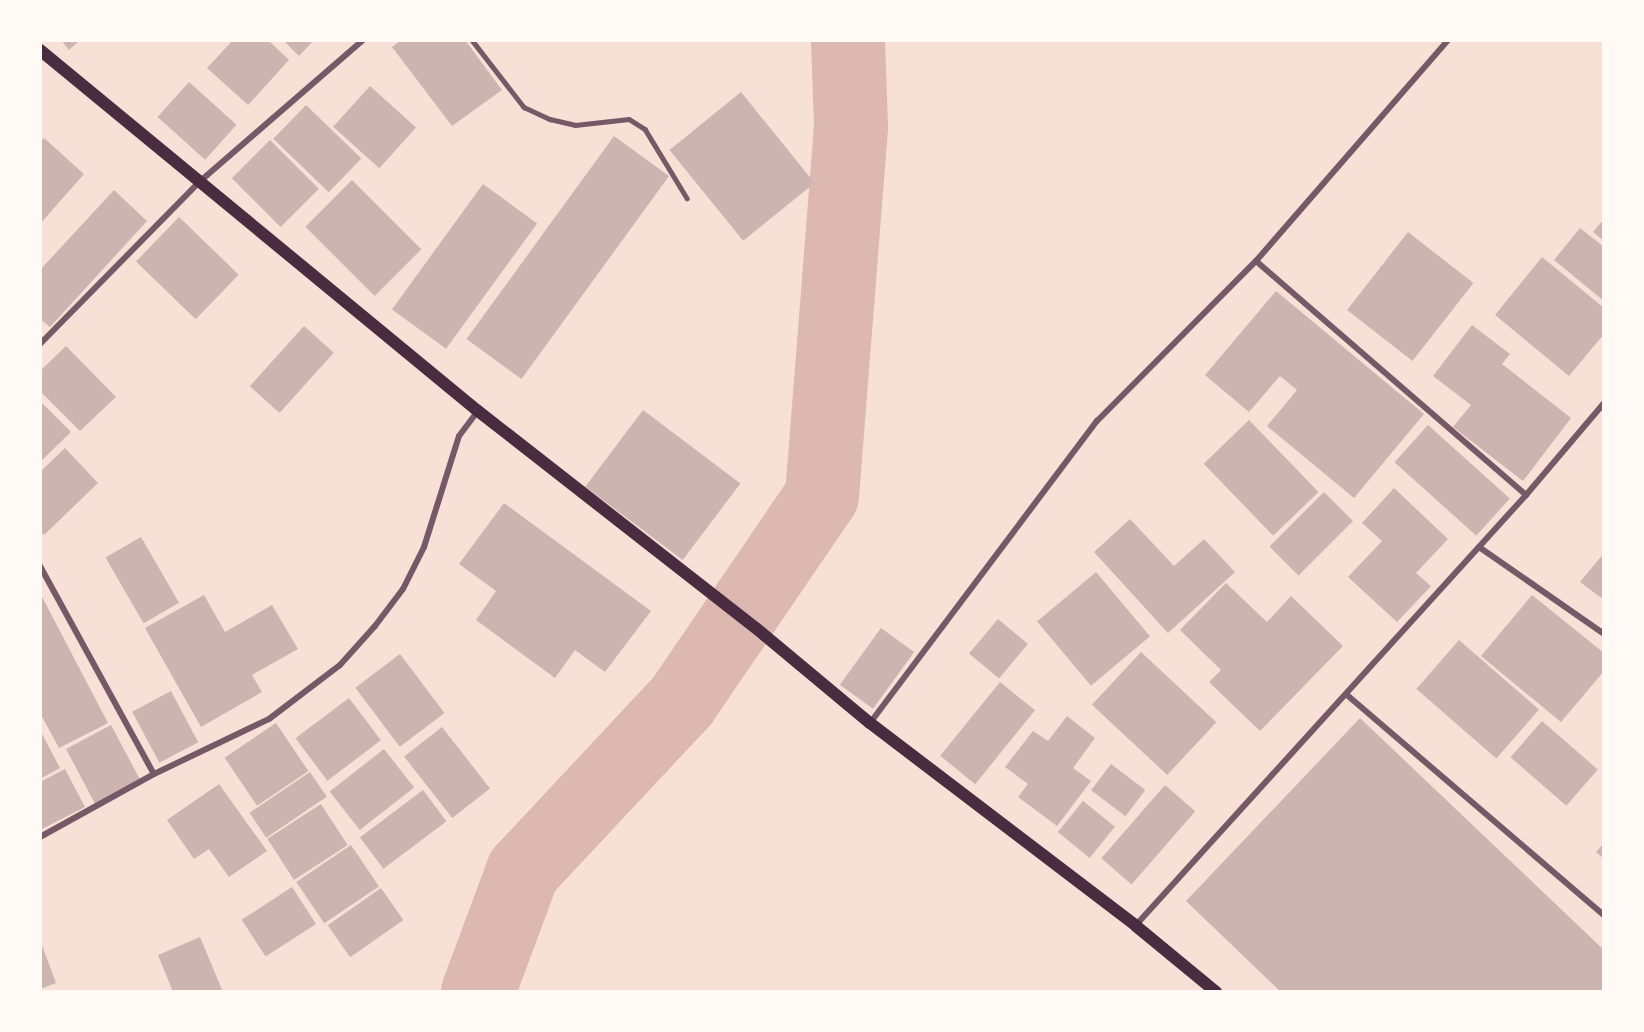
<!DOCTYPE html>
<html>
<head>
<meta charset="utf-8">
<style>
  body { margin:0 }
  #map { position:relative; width:1644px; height:1032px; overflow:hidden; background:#f7e1d7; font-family:Georgia,serif }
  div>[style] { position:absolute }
  .river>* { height:74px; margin:-37px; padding:0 37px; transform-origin:37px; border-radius:37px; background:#dcb8b0 }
  .building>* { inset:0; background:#ccb4b1; transform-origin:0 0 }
  .service>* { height:4.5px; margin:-2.25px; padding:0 2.25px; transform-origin:2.25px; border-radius:2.25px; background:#755966 }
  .minor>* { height:6px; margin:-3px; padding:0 3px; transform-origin:3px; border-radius:3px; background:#755966 }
  .secondary>* { height:12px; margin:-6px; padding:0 6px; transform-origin:6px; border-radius:6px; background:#4a2c40 }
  span { translate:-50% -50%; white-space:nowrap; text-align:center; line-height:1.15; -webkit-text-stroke:6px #fffaf5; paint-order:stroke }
  .frame { position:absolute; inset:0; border:42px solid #fffaf5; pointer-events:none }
</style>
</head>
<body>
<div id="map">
  <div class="river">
    <div style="left:478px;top:992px;width:129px;rotate:-69.6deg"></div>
    <div style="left:523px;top:871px;width:233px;rotate:-46.9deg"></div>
    <div style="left:682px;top:701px;width:248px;rotate:-55.7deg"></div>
    <div style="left:822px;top:496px;width:371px;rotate:-85.5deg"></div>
    <div style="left:851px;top:126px;width:86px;rotate:-92deg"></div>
  </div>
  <div class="building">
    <div style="clip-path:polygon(61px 40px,80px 40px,69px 50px)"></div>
    <div style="clip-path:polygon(233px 40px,268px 40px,289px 60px,248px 105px,207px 68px)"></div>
    <div style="clip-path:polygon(283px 40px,314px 40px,299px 56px)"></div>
    <div style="clip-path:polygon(401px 40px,465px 40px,502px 90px,452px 126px,392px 47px)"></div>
    <div style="left:189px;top:82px;width:64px;height:47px;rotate:42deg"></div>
    <div style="left:370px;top:86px;width:62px;height:55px;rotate:42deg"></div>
    <div style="left:741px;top:92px;width:117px;height:92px;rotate:51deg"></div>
    <div style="left:306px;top:105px;width:77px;height:47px;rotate:44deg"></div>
    <div style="left:614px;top:136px;width:68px;height:251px;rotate:36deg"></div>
    <div style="clip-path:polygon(44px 138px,84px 174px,40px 224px,40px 142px)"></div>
    <div style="left:270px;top:140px;width:69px;height:54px;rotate:45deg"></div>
    <div style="left:352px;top:180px;width:98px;height:66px;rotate:45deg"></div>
    <div style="left:483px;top:184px;width:67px;height:155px;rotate:36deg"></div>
    <div style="clip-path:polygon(114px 190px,147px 221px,50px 327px,40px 319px,40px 270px)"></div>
    <div style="left:179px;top:217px;width:83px;height:62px;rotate:44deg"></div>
    <div style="clip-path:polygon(1604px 219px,1604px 241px,1593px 232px)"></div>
    <div style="clip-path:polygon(1580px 228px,1604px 247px,1604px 301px,1554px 260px)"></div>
    <div style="left:1408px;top:232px;width:83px;height:99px;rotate:38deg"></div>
    <div style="clip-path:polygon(1542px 257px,1604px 308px,1604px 334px,1569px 376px,1495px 315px)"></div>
    <div style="clip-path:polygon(1276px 291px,1424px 414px,1354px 498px,1267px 426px,1297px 390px,1280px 376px,1249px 412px,1205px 375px)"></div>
    <div style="clip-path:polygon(1472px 325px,1510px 354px,1502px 364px,1571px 418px,1523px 481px,1453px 427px,1471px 405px,1433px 376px)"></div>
    <div style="left:304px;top:326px;width:40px;height:81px;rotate:42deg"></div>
    <div style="clip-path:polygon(66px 346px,116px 397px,80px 431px,40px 391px,40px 371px)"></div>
    <div style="clip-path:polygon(40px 401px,71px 432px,40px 462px)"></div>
    <div style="left:643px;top:410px;width:122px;height:96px;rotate:37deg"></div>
    <div style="left:1249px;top:420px;width:100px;height:63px;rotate:46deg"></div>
    <div style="left:1428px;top:425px;width:110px;height:50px;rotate:42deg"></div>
    <div style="clip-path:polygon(65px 448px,98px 483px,44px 535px,40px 531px,40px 472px)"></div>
    <div style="clip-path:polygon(1394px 488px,1448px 539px,1416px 573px,1431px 586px,1397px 622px,1348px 577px,1382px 541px,1362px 523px)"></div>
    <div style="left:1324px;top:492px;width:41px;height:77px;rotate:45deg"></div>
    <div style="clip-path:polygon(504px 503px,651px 611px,605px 672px,575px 650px,555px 678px,476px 620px,496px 591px,459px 564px)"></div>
    <div style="clip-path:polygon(1130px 519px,1174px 566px,1204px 539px,1235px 572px,1168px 633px,1094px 552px)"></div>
    <div style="left:141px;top:537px;width:76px;height:41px;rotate:60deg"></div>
    <div style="clip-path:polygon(1604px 553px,1604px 600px,1580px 582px)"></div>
    <div style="left:1096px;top:572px;width:84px;height:77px;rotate:50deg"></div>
    <div style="clip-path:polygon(1226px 583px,1267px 622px,1291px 596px,1343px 646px,1260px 731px,1209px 682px,1221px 670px,1180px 630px)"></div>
    <div style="clip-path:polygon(40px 593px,108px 723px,59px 748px,40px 713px)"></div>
    <div style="clip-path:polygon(204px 595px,225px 632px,272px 605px,298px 649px,252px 675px,262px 692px,201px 727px,145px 628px)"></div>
    <div style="clip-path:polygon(1532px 595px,1604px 653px,1604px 671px,1561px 722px,1481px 656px)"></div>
    <div style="left:998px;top:619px;width:39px;height:45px;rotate:40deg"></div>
    <div style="left:881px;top:628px;width:41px;height:70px;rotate:36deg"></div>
    <div style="left:1459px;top:640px;width:106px;height:65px;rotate:41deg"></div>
    <div style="left:1141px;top:652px;width:103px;height:72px;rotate:43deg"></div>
    <div style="left:400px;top:654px;width:74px;height:56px;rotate:53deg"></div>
    <div style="left:1000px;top:682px;width:45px;height:95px;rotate:39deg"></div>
    <div style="left:171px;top:691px;width:58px;height:44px;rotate:62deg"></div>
    <div style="left:349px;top:698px;width:53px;height:67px;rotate:53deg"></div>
    <div style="clip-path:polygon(1067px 716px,1095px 738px,1073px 768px,1091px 781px,1057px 826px,1018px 797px,1028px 784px,1005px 767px,1033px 731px,1048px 741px)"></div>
    <div style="clip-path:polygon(1360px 718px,1604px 950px,1604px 992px,1281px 992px,1186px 901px)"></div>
    <div style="left:1542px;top:721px;width:74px;height:48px;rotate:41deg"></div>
    <div style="left:276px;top:723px;width:58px;height:62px;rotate:56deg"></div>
    <div style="left:111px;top:725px;width:62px;height:51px;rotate:62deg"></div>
    <div style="left:442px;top:727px;width:78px;height:48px;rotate:52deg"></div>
    <div style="clip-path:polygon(40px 730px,60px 768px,40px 779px)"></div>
    <div style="left:384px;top:749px;width:49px;height:69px;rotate:52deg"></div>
    <div style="left:1111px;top:764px;width:43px;height:33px;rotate:37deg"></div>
    <div style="clip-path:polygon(65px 769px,85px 807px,40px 830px,40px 782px)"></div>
    <div style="left:310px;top:772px;width:30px;height:73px;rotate:56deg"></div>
    <div style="clip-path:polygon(219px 784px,267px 851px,229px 877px,209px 849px,194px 859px,167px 820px)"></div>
    <div style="left:1165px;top:785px;width:40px;height:97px;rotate:41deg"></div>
    <div style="left:423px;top:790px;width:39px;height:79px;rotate:53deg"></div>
    <div style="left:1083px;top:801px;width:41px;height:40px;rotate:39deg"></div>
    <div style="left:321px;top:804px;width:49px;height:64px;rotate:57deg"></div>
    <div style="clip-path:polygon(1604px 843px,1604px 859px,1596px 852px)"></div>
    <div style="left:351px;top:845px;width:50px;height:66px;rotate:56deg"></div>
    <div style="left:292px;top:887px;width:44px;height:60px;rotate:57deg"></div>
    <div style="left:381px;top:888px;width:39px;height:65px;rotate:55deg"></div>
    <div style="clip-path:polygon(200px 937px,223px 992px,173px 992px,158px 955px)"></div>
    <div style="clip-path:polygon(40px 940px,56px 983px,40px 989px)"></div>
  </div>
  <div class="service">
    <div style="left:472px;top:40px;width:85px;rotate:52.2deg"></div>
    <div style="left:524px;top:107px;width:29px;rotate:25deg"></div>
    <div style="left:550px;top:119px;width:26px;rotate:13deg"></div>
    <div style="left:575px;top:125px;width:54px;rotate:-6.3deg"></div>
    <div style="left:629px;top:119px;width:19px;rotate:32deg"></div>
    <div style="left:645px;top:129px;width:81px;rotate:58.7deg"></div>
  </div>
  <div class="minor">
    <div style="left:1256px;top:261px;width:357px;rotate:40.9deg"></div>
    <div style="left:40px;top:344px;width:226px;rotate:-45.5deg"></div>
    <div style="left:198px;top:183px;width:218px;rotate:-40.9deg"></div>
    <div style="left:1479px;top:547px;width:152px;rotate:34.8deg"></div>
    <div style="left:40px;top:566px;width:237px;rotate:61.3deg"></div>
    <div style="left:1347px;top:695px;width:338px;rotate:40.6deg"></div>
    <div style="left:870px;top:723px;width:378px;rotate:-53.1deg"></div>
    <div style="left:1097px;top:421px;width:226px;rotate:-45.2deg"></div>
    <div style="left:1256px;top:261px;width:293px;rotate:-49deg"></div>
    <div style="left:40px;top:837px;width:130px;rotate:-28.9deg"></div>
    <div style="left:154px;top:774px;width:127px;rotate:-25.6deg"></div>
    <div style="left:269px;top:719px;width:89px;rotate:-37.3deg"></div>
    <div style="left:340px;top:665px;width:52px;rotate:-48.1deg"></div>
    <div style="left:375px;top:626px;width:46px;rotate:-52.9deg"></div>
    <div style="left:403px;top:589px;width:47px;rotate:-63.4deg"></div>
    <div style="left:424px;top:547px;width:116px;rotate:-72.5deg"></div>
    <div style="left:459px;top:436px;width:31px;rotate:-53deg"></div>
    <div style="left:1136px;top:925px;width:581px;rotate:-47.79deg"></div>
    <div style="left:1526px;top:495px;width:121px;rotate:-49.7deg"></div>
  </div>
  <div class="secondary">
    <div style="left:40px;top:50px;width:568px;rotate:39.5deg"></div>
    <div style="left:478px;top:411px;width:354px;rotate:38deg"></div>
    <div style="left:757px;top:629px;width:147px;rotate:39.8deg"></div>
    <div style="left:870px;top:723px;width:335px;rotate:37.3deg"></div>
    <div style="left:1136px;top:926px;width:104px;rotate:39.5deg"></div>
  </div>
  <div class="frame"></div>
</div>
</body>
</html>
